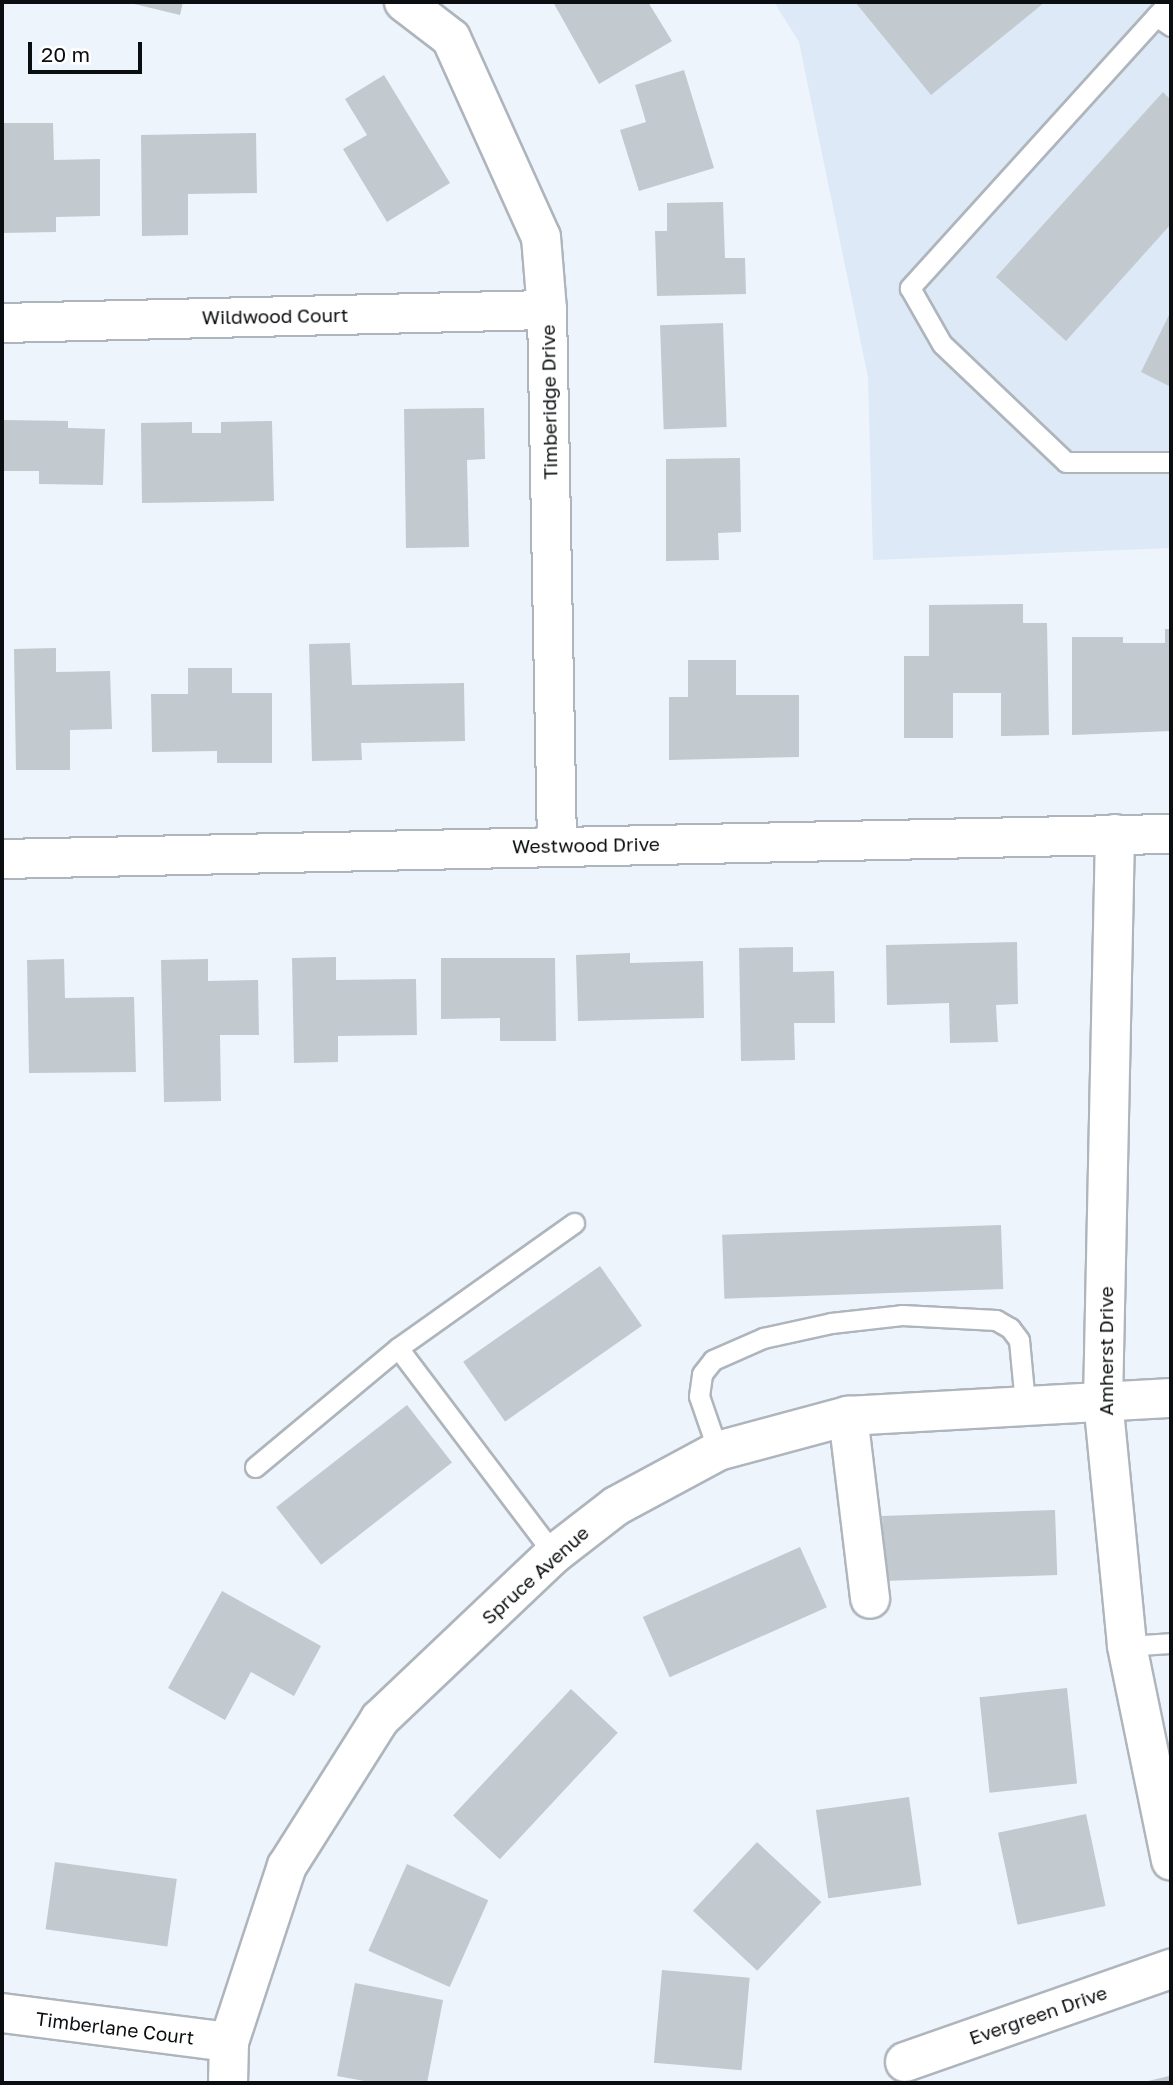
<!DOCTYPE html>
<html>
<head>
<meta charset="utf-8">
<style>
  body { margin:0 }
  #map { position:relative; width:1173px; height:2085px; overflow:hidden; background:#eef4fb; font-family:"Golos Text",sans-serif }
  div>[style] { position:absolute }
  .built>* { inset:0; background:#dde9f6 }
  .building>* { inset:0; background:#c2c9cf; transform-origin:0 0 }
  .roads { filter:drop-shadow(2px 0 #afb5bc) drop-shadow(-2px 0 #afb5bc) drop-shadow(0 2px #afb5bc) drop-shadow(0 -2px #afb5bc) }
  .lane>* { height:19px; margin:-9.5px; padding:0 9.5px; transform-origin:9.5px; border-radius:9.5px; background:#fff }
  .street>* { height:38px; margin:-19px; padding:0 19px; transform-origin:19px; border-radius:19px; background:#fff }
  span { translate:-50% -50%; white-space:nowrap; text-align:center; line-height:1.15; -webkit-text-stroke:6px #fff; paint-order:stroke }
  .street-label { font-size:19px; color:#0b0e10 }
  .frame { position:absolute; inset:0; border:4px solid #0b0e10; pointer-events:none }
  .scale { position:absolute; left:28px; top:42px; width:114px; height:32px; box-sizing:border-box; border:4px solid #0b0e10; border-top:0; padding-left:9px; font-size:21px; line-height:24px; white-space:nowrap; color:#0b0e10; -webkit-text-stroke:5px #fff; paint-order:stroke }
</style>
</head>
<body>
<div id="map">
  <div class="built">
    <div style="clip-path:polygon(774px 2px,1171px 2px,1171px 548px,873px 560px,868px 377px,799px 42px)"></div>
  </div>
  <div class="building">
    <div style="clip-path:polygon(126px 2px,183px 2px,180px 15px)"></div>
    <div style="clip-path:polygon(553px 2px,648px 2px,672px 41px,599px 84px)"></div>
    <div style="clip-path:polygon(855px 2px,1045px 2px,931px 95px)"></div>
    <div style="clip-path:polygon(684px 70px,714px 168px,639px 191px,620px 130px,646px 122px,635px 85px)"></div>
    <div style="clip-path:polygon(384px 75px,450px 183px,387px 222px,343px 149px,367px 135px,345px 99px)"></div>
    <div style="clip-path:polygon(1163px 92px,1171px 100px,1171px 224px,1066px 341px,996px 277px)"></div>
    <div style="clip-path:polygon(2px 123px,53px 123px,54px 160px,100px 159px,100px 216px,56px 217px,56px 232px,2px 233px)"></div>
    <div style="clip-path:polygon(256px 133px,257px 193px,188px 194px,188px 235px,142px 236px,141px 135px)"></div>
    <div style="clip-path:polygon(723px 202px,725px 258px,745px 258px,746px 294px,657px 296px,655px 231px,667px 231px,667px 203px)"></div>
    <div style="clip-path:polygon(1171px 311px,1171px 387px,1141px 372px)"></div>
    <div style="left:723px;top:323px;width:104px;height:63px;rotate:88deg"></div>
    <div style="clip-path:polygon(484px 408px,485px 459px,467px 460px,469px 547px,406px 548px,404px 409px)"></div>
    <div style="clip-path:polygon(4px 420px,68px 421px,68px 428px,105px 429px,103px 485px,39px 484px,39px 471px,3px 471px)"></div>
    <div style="clip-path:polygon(272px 421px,274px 501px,142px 503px,141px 423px,192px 422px,192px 433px,221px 433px,221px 422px)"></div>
    <div style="clip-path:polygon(740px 458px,741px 532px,718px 533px,719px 560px,666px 561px,666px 459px)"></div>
    <div style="clip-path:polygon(1023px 604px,1023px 623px,1047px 623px,1049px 735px,1001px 736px,1001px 693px,953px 693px,953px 738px,904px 738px,904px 656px,929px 656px,929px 605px)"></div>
    <div style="clip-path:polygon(1165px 629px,1171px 629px,1171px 731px,1072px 735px,1072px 637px,1123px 637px,1123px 643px,1165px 643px)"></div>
    <div style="clip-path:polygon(350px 643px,352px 685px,464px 683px,465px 741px,361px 743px,362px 760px,312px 761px,309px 644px)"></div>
    <div style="clip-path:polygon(56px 648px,56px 672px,110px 671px,112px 729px,70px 730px,70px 770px,16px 770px,14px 649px)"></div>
    <div style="clip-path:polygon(688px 660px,736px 660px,736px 695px,799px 695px,799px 757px,669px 760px,669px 697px,688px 697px)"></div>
    <div style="clip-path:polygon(188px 668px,232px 668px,232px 693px,272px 693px,272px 763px,217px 763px,217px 751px,152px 752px,151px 694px,188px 694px)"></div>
    <div style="clip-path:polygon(1017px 942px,1018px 1004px,996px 1005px,998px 1042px,950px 1043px,949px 1003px,887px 1005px,886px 945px)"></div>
    <div style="clip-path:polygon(793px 947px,793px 972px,834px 971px,835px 1023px,794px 1023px,795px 1060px,741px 1061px,739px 948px)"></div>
    <div style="clip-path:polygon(630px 953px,630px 963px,703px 961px,704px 1018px,578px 1021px,576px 955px)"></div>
    <div style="clip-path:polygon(336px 957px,336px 980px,416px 979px,417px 1035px,338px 1036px,338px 1062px,294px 1063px,292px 958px)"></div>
    <div style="clip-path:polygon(441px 958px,555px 958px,556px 1041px,500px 1041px,500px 1018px,441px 1019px)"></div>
    <div style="clip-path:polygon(64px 959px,65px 998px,134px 997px,136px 1072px,29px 1073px,27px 960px)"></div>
    <div style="clip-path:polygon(208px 959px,208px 981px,258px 980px,259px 1035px,220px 1035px,221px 1101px,164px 1102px,161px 960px)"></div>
    <div style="left:1001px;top:1225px;width:64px;height:279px;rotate:88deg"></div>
    <div style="left:600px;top:1266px;width:73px;height:167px;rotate:55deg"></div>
    <div style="left:407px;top:1405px;width:73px;height:166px;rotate:52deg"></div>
    <div style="left:1055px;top:1510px;width:65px;height:173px;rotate:88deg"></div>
    <div style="left:800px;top:1547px;width:66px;height:172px;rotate:66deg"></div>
    <div style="clip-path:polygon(222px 1591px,321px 1646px,294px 1696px,251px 1672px,225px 1720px,168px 1688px)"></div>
    <div style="left:1067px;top:1688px;width:96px;height:88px;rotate:84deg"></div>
    <div style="left:571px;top:1689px;width:64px;height:173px;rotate:43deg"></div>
    <div style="left:909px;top:1797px;width:89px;height:94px;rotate:82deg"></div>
    <div style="left:1086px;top:1814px;width:94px;height:90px;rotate:78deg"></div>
    <div style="left:757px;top:1842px;width:88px;height:94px;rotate:43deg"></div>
    <div style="left:55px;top:1862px;width:123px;height:68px;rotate:8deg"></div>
    <div style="left:407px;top:1864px;width:89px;height:95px;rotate:24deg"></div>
    <div style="left:662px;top:1970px;width:88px;height:93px;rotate:5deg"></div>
    <div style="clip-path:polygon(355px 1983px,443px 2000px,427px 2083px,375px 2083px,337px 2076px)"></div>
    <div style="clip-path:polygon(1169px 2076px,1170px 2083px,1144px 2083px,1144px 2082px)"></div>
  </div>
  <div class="roads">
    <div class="lane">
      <div style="left:1169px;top:2px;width:386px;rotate:132.2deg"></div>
      <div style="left:910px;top:288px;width:64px;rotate:60.3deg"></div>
      <div style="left:942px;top:344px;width:171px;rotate:43.6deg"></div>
      <div style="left:1066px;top:462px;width:105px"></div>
      <div style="left:1156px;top:16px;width:18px;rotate:34deg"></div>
      <div style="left:398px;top:1348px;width:258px;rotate:52.9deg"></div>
      <div style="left:718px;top:1451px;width:58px;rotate:-109.1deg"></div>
      <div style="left:699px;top:1396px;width:22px;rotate:-82deg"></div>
      <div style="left:702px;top:1374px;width:18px;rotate:-52deg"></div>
      <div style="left:713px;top:1360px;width:55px;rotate:-23.7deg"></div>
      <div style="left:763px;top:1338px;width:70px;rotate:-12.4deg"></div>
      <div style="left:831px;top:1323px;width:71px;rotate:-6.4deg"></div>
      <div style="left:902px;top:1315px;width:94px;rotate:3deg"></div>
      <div style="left:996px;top:1320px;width:16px;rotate:30deg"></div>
      <div style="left:1010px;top:1328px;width:15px;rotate:53deg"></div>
      <div style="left:1019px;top:1340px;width:64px;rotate:84.6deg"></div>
      <div style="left:255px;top:1467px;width:186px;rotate:-39.8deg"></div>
      <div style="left:398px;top:1348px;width:216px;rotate:-35.4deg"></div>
      <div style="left:1127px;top:1646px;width:44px;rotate:-3.9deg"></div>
    </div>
    <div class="street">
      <div style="left:404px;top:2px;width:59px;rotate:37.5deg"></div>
      <div style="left:451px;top:38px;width:218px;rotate:65.7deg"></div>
      <div style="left:541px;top:237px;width:73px;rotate:85.3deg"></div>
      <div style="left:547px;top:310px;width:536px;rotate:88.93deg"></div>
      <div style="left:2px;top:323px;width:545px;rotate:-1.37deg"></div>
      <div style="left:1115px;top:834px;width:566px;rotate:91.21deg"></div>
      <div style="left:1103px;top:1400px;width:247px;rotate:84.4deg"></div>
      <div style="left:1127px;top:1646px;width:219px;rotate:78.4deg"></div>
      <div style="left:2px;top:859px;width:1169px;rotate:-1.23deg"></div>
      <div style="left:848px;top:1416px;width:184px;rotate:83.1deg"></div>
      <div style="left:2px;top:2013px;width:229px;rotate:7.3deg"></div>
      <div style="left:905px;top:2062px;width:282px;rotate:-19.3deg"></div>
      <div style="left:228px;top:2083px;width:41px;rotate:-88.6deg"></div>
      <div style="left:229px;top:2042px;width:185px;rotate:-71.8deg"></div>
      <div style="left:287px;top:1866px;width:174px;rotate:-57.7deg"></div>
      <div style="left:380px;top:1719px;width:240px;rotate:-43.5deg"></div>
      <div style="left:554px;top:1554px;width:78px;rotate:-37.7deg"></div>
      <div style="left:616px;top:1506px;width:116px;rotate:-28.3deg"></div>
      <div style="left:718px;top:1451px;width:135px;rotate:-15.1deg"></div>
      <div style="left:848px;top:1416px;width:324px;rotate:-3.2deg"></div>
    </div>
  </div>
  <div class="street-label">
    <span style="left:275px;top:316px;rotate:-1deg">Wildwood Court</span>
    <span style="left:549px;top:402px;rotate:-91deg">Timberidge Drive</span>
    <span style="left:586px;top:845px;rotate:-1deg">Westwood Drive</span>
    <span style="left:1106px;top:1351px;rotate:-90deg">Amherst Drive</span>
    <span style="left:535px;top:1575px;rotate:-42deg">Spruce Avenue</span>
    <span style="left:1038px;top:2015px;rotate:-19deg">Evergreen Drive</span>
    <span style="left:115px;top:2028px;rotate:7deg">Timberlane Court</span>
  </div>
  <div class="frame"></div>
  <div class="scale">20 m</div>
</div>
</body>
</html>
